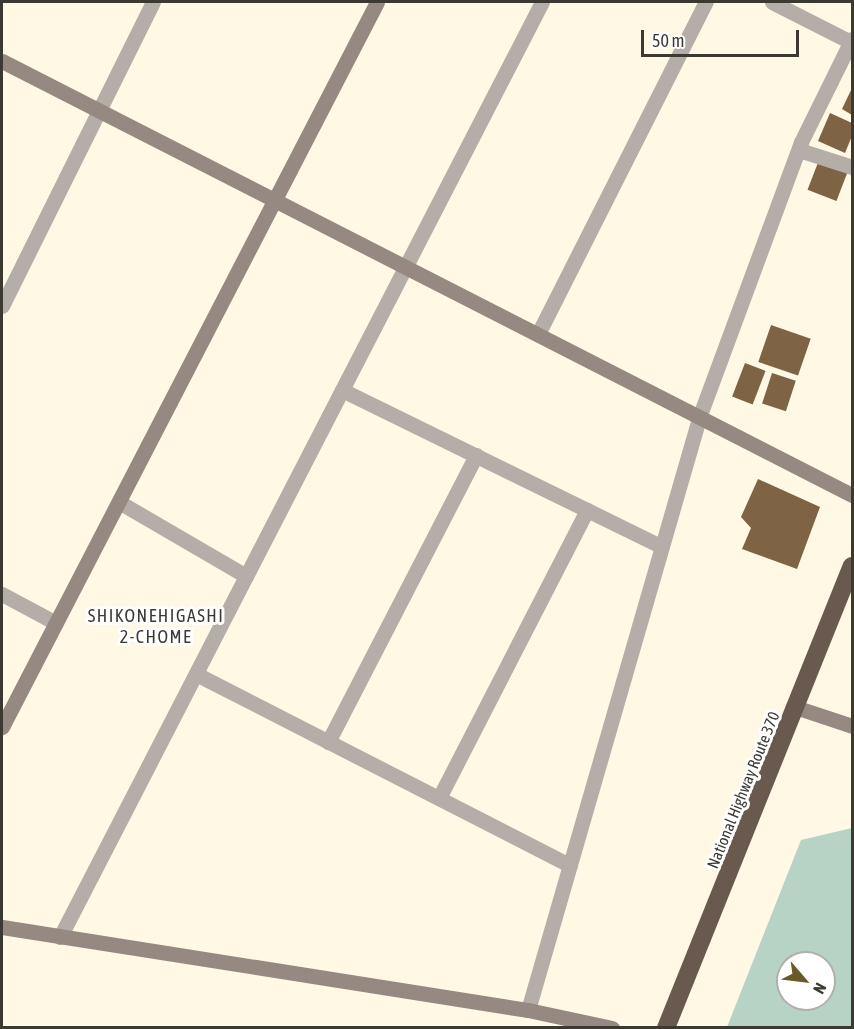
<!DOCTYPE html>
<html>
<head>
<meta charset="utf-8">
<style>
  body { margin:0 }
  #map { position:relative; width:854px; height:1029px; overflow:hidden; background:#fef8e5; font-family:"Asap Condensed",sans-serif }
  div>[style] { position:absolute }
  .green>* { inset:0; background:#b7d3c5 }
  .building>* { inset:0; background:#7e6344; transform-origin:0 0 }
  .street>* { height:15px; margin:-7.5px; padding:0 7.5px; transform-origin:7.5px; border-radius:7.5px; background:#b5ada8 }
  .secondary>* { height:15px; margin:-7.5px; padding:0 7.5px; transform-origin:7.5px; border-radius:7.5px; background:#958981 }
  .highway>* { height:18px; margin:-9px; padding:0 9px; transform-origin:9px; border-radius:9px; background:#69594f }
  span { translate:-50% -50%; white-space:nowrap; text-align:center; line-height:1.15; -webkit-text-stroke:6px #fff; paint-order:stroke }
  .street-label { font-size:16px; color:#3c3932 }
  .neighbourhood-label { font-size:18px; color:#3c3932; letter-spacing:1.5px }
  .frame { position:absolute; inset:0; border:3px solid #3c3932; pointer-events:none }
  .north { position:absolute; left:776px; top:951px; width:60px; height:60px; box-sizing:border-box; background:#fff; border:2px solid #b1b0ad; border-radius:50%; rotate:118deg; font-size:16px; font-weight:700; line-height:24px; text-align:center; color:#3c3932 }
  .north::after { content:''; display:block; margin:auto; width:21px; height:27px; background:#695b28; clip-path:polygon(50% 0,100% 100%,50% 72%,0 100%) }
  .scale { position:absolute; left:641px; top:30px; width:158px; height:27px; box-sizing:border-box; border:3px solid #3c3932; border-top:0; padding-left:8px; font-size:18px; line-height:21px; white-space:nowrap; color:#3c3932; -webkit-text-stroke:4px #fff; paint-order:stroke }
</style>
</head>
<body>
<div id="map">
  <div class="green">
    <div style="clip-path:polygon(evenodd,852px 828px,852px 1027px,727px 1027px,801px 840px,852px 828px,788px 963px,824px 963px,824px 999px,788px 999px,788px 963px)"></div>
  </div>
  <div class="building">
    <div style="clip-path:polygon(852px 88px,852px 115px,842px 109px)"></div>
    <div style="clip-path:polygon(830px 113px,852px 123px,852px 136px,845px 153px,818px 141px)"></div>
    <div style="left:819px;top:160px;width:31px;height:32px;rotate:21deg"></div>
    <div style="left:771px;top:325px;width:42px;height:39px;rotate:19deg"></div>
    <div style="left:745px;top:363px;width:22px;height:36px;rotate:21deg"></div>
    <div style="left:772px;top:373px;width:25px;height:32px;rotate:18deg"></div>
    <div style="clip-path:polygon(758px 479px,820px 507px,797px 569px,742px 549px,751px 528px,741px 517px)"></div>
  </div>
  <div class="street">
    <div style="left:772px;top:2px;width:89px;rotate:26.9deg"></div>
    <div style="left:799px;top:150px;width:56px;rotate:17.8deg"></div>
    <div style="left:2px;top:306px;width:339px;rotate:-63.6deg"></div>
    <div style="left:538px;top:334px;width:372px;rotate:-63.2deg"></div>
    <div style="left:342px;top:390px;width:356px;rotate:26.1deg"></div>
    <div style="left:119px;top:502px;width:147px;rotate:30.2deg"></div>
    <div style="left:2px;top:594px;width:61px;rotate:28.2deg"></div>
    <div style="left:196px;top:674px;width:420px;rotate:27.1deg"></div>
    <div style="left:328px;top:742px;width:323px;rotate:-62.7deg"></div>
    <div style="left:439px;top:798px;width:324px;rotate:-62.8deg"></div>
    <div style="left:60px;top:937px;width:1052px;rotate:-62.73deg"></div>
    <div style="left:528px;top:1010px;width:619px;rotate:-73.88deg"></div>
    <div style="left:700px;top:415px;width:291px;rotate:-69.7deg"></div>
    <div style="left:801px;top:142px;width:115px;rotate:-63.7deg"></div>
  </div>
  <div class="secondary">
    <div style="left:2px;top:61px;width:954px;rotate:27.05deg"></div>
    <div style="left:798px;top:708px;width:57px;rotate:18.4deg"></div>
    <div style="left:2px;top:727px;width:816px;rotate:-62.65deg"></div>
    <div style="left:2px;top:927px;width:533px;rotate:8.97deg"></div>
    <div style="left:528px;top:1010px;width:86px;rotate:12.1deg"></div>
  </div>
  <div class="highway">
    <div style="left:666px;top:1028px;width:498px;rotate:-68.1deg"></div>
  </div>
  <div class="street-label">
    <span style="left:743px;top:790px;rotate:-68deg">National Highway Route 370</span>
  </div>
  <div class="neighbourhood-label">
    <span style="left:156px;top:627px">SHIKONEHIGASHI<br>2-CHOME</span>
  </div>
  <div class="frame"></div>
  <div class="north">N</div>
  <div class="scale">50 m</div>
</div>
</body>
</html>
